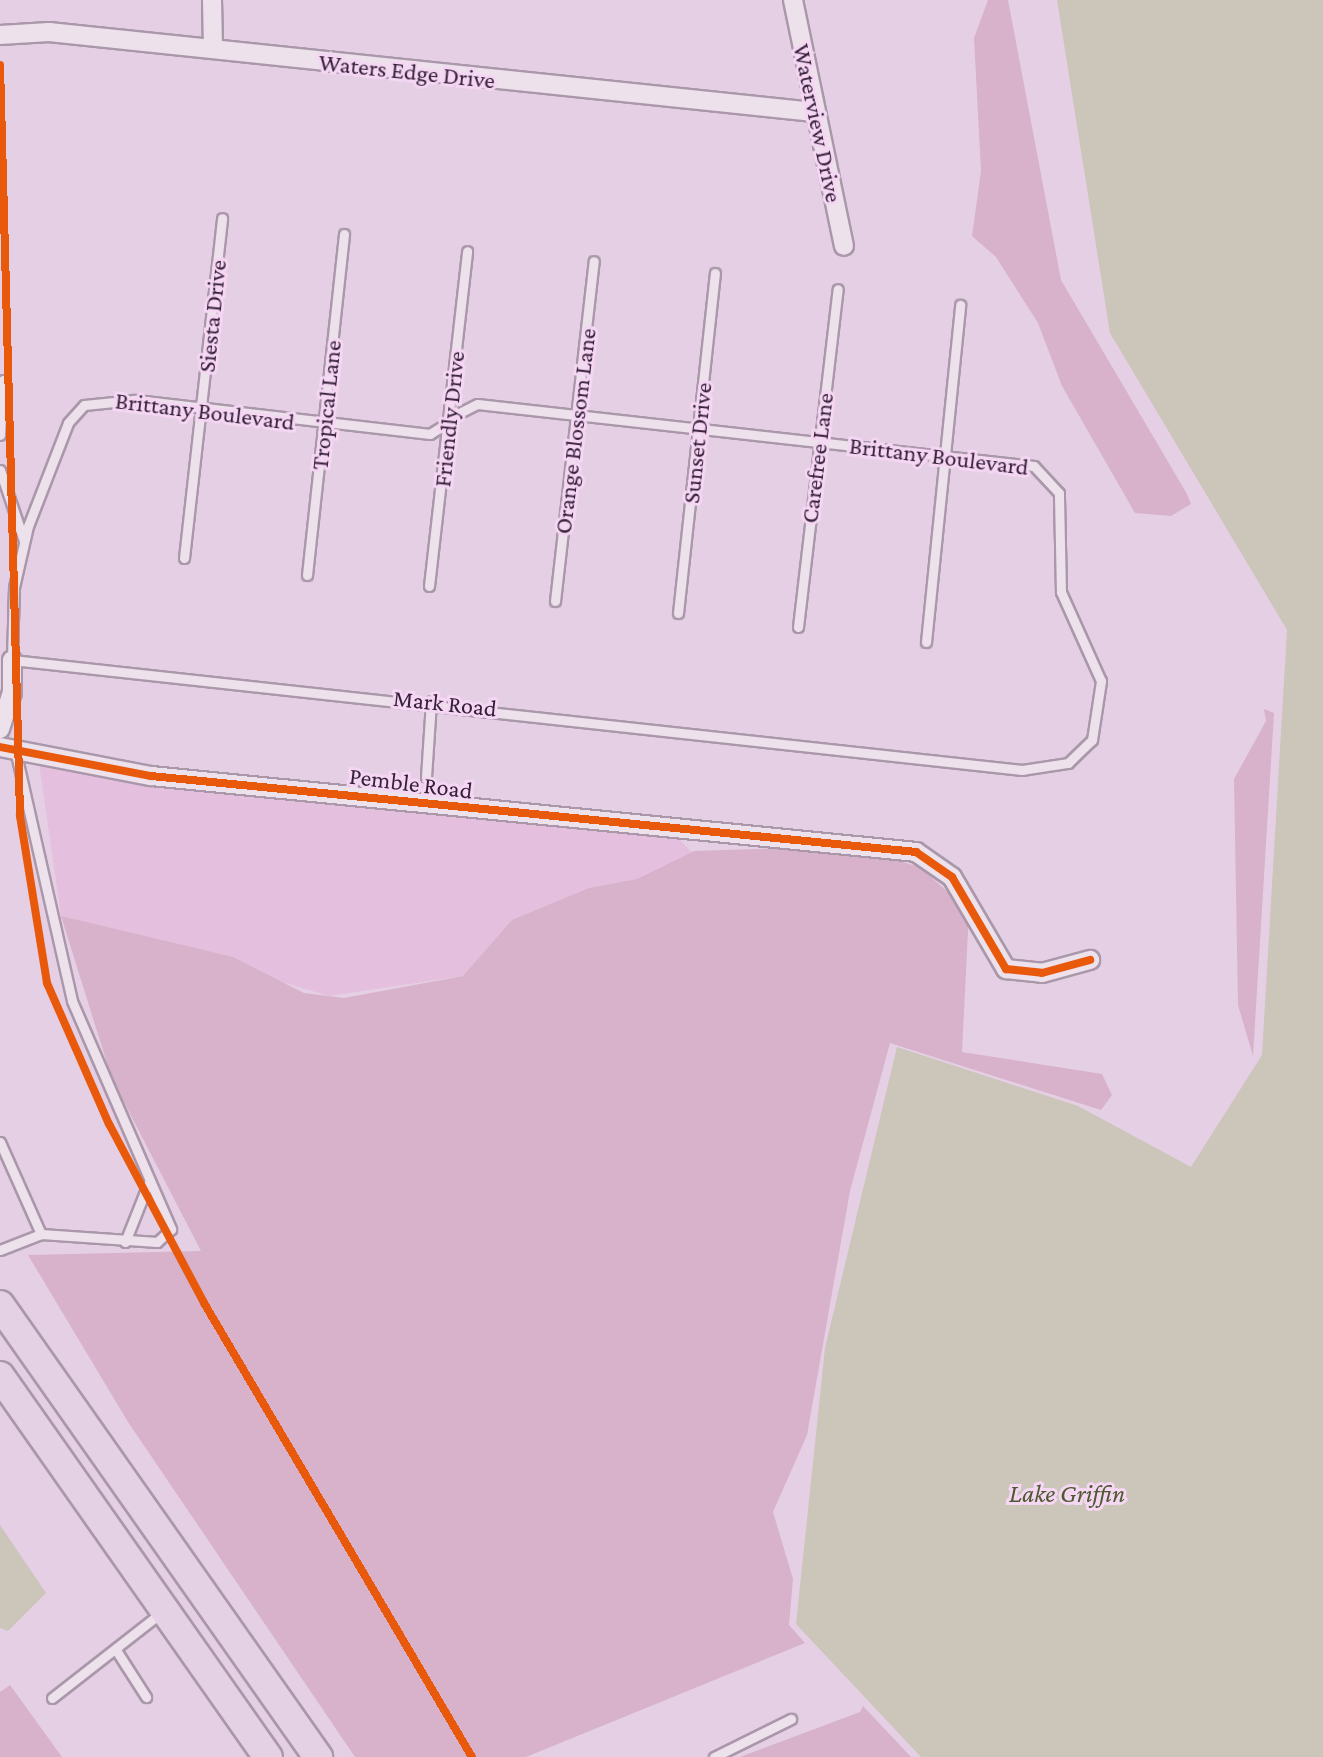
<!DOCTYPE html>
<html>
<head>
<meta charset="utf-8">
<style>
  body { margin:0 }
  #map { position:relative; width:1323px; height:1757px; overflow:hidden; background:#e5cfe4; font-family:"Crimson Pro",serif }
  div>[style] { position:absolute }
  .farmland>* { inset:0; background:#e4c0de }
  .green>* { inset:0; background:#d7b2ca }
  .water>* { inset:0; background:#cbc5ba }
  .roads { filter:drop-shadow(2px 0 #aa98aa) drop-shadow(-2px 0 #aa98aa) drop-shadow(0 2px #aa98aa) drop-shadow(0 -2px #aa98aa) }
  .lane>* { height:9px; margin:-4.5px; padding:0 4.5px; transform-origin:4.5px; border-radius:4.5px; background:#ede1ec }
  .street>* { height:18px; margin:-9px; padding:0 9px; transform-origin:9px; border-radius:9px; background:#ede1ec }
  .primary>* { height:28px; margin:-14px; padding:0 14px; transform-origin:14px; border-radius:14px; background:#e4d2e4 }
  .cycleway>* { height:8px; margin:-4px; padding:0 4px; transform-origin:4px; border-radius:4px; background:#e8590c }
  span { translate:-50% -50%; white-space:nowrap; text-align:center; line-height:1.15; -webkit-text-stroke:6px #f5d6f3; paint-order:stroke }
  .street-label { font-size:24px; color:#352039 }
  .water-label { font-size:26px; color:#4d592f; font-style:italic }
</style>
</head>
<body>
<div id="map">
  <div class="farmland">
    <div style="clip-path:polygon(39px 764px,672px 832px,692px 852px,637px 879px,589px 888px,463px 976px,329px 996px,61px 916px)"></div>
  </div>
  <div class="green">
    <div style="clip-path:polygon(988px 0,1008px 0,1061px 280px,1187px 494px,1191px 504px,1171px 516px,1135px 513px,1062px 386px,1038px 323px,996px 257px,972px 236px,981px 171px,974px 38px)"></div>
    <div style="clip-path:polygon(1264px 709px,1274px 713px,1253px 1056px,1238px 1005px,1234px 779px,1266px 721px)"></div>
    <div style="clip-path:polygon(845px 846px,920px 867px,969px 911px,962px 1052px,1102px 1074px,1112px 1095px,1101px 1110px,890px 1043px,850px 1191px,807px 1435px,773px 1512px,793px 1579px,789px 1625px,805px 1643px,526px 1757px,355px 1757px,128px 1422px,28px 1255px,201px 1251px,112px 1079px,61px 916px,233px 957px,304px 993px,344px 998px,463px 976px,512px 920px,589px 888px,637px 879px,694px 851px)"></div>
    <div style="clip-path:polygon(10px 1685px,62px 1757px,0 1757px,0 1692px)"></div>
    <div style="clip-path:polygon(863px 1706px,911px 1757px,740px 1757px,860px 1712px)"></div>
  </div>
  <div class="water">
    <div style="clip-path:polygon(1057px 0,1323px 0,1323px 1757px,921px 1757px,796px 1624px,825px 1348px,897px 1047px,1078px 1106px,1191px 1167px,1262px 1055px,1287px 630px,1110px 333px)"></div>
    <div style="clip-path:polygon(0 1525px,46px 1593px,8px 1631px,0 1628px)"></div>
  </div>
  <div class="roads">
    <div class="lane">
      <div style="left:449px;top:422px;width:22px;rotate:148deg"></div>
      <div style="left:430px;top:434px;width:298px;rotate:-173.4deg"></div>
      <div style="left:134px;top:400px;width:50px;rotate:174.3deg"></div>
      <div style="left:84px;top:405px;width:24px;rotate:132deg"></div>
      <div style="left:68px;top:423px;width:110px;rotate:111.2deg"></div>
      <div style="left:28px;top:526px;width:63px;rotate:102.9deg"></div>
      <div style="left:14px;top:587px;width:73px;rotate:91.6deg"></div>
      <div style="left:12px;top:660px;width:1016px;rotate:6.22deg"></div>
      <div style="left:1022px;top:770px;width:47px;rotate:-8.7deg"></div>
      <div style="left:1068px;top:763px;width:33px;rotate:-44deg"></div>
      <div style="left:1092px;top:740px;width:60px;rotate:-81.3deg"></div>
      <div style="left:1101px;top:681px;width:98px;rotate:-114.2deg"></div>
      <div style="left:1061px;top:592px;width:99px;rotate:-91.2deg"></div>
      <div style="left:1059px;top:493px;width:37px;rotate:-133deg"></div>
      <div style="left:1034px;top:466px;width:560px;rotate:-173.65deg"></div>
      <div style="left:477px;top:404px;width:31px;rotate:153deg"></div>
      <div style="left:0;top:435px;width:55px;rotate:-86.9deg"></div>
      <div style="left:0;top:470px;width:75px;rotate:71.3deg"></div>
      <div style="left:184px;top:558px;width:342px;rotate:-83.6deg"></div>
      <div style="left:307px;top:575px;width:343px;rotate:-83.8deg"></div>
      <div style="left:429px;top:586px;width:337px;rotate:-83.5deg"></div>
      <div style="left:555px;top:601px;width:342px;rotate:-83.5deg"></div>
      <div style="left:678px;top:613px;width:342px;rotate:-83.8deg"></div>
      <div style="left:798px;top:627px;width:340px;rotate:-83.3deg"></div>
      <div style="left:926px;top:642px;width:339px;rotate:-84.2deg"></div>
      <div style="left:16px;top:754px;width:253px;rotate:77.2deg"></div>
      <div style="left:72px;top:1001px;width:249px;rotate:66.5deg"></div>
      <div style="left:171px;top:1229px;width:19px;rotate:137deg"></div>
      <div style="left:157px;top:1242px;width:116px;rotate:-176.1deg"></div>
      <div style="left:426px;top:777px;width:76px;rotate:-86.2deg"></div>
      <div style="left:0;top:1142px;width:101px;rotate:66deg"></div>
      <div style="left:41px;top:1234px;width:44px;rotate:158.7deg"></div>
      <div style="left:125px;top:1242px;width:62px;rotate:-68.4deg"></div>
      <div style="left:116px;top:1650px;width:56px;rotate:57.4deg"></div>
      <div style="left:52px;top:1698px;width:140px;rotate:-38deg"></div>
      <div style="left:714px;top:1757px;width:86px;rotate:-26.3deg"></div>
    </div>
    <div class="street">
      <div style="left:212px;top:0;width:49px;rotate:88.8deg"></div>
      <div style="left:793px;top:0;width:251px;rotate:78.3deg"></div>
      <div style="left:0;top:35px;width:49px;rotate:-3.5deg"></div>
      <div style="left:49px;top:32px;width:769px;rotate:5.97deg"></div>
      <div style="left:0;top:729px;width:38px;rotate:-72deg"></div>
      <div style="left:12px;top:693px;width:33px;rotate:-90deg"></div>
      <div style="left:0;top:747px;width:154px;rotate:10.9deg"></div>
      <div style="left:151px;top:776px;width:769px;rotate:5.67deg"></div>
      <div style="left:916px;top:852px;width:44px;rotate:34.8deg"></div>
      <div style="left:952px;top:877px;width:107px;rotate:59.6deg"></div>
      <div style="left:1006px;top:969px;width:36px;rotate:6deg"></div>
      <div style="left:1042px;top:973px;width:50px;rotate:-15.2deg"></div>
    </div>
    <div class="primary">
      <div style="left:0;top:1305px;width:553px;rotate:54.87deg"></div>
      <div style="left:0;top:1376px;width:466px;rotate:54.9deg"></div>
    </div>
  </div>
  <div class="cycleway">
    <div style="left:0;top:65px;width:751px;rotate:88.47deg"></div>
    <div style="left:20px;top:816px;width:169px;rotate:80.8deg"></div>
    <div style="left:47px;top:983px;width:154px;rotate:66.3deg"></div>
    <div style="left:109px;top:1124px;width:203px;rotate:62deg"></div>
    <div style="left:204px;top:1303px;width:527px;rotate:59.45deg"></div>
    <div style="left:0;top:747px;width:154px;rotate:10.9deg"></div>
    <div style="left:151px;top:776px;width:769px;rotate:5.67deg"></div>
    <div style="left:916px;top:852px;width:44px;rotate:34.8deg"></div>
    <div style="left:952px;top:877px;width:107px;rotate:59.6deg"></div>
    <div style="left:1006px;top:969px;width:36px;rotate:6deg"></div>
    <div style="left:1042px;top:973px;width:50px;rotate:-15.2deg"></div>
  </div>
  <div class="street-label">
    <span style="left:407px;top:71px;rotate:6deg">Waters Edge Drive</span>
    <span style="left:818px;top:123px;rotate:78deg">Waterview Drive</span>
    <span style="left:212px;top:316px;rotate:-84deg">Siesta Drive</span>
    <span style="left:326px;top:405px;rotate:-84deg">Tropical Lane</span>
    <span style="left:205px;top:411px;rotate:7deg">Brittany Boulevard</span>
    <span style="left:449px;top:419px;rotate:-84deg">Friendly Drive</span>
    <span style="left:575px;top:431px;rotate:-83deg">Orange Blossom Lane</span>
    <span style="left:697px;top:443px;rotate:-84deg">Sunset Drive</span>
    <span style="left:939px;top:456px;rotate:7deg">Brittany Boulevard</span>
    <span style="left:817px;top:458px;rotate:-83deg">Carefree Lane</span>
    <span style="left:445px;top:703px;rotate:6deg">Mark Road</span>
    <span style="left:411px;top:783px;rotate:7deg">Pemble Road</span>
  </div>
  <div class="water-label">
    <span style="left:1067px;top:1494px">Lake Griffin</span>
  </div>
</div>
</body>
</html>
